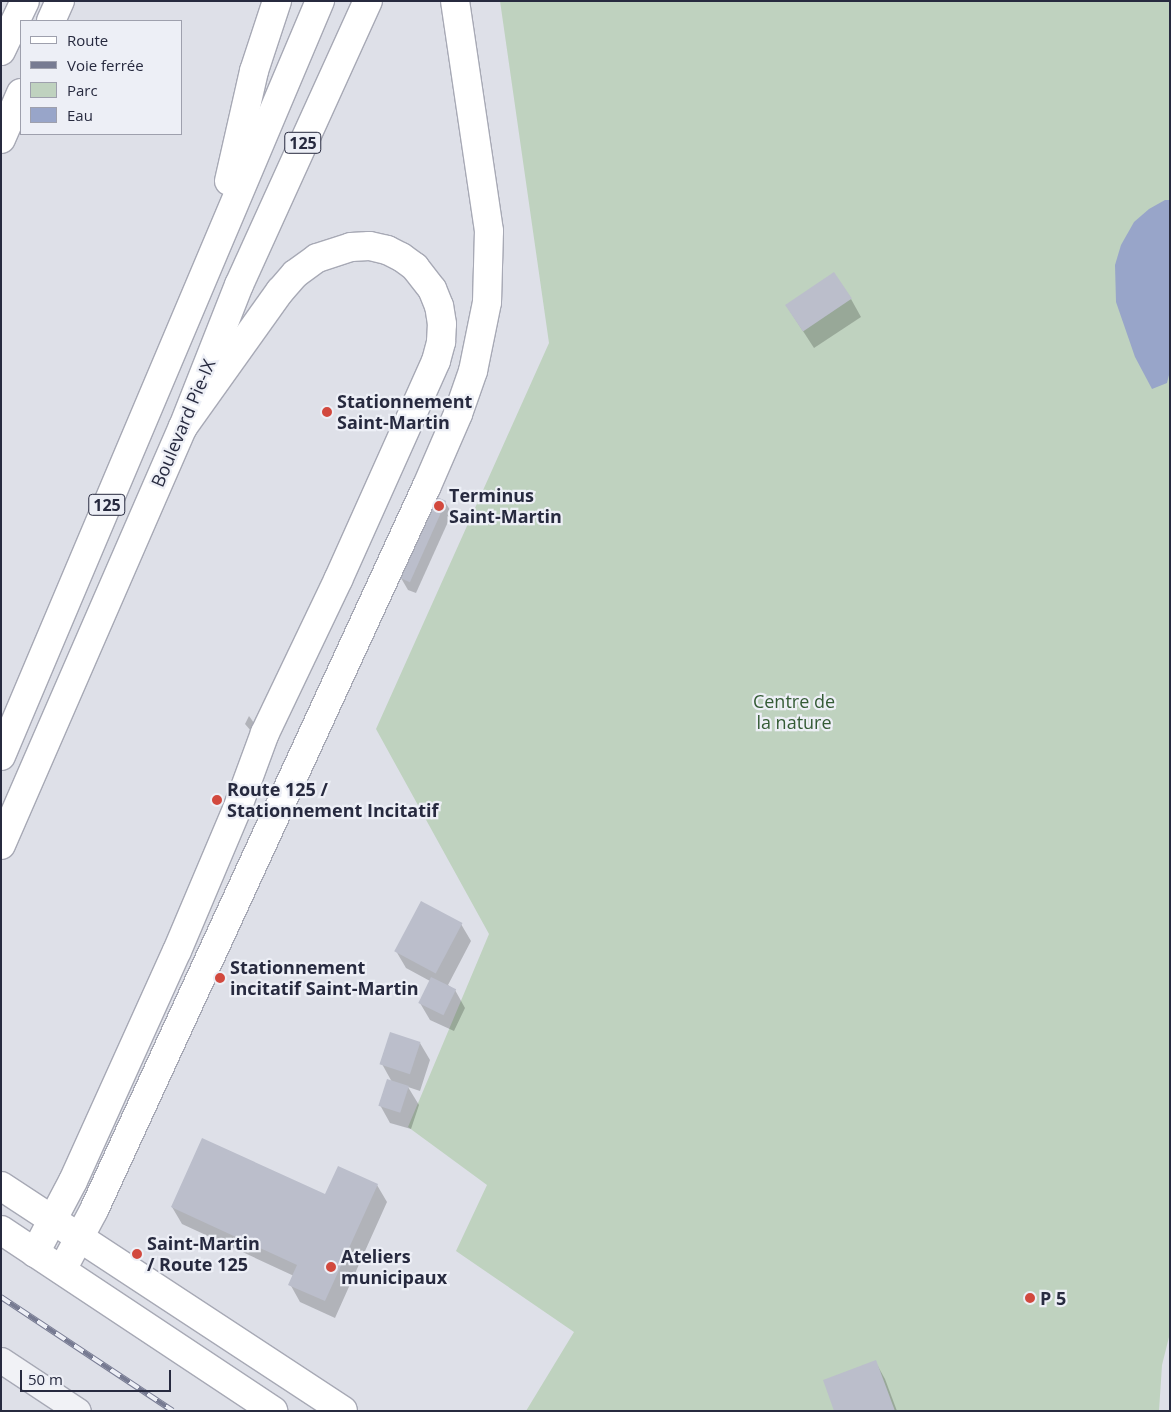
<!DOCTYPE html>
<html>
<head>
<meta charset="utf-8">
<style>
  body { margin:0 }
  #map { position:relative; width:1171px; height:1412px; overflow:hidden; background:#dee0e8; font-family:"Open Sans",sans-serif }
  div>[style] { position:absolute }
  .green>* { inset:0; background:#bfd2bf }
  .water>* { inset:0; background:#98a5c9 }
  .shadow>* { inset:0; background:#0003 }
  .building>* { inset:0; background:#bbbecb; transform-origin:0 0 }
  .roads { filter:drop-shadow(1px 0 #a7a9b5) drop-shadow(-1px 0 #a7a9b5) drop-shadow(0 1px #a7a9b5) drop-shadow(0 -1px #a7a9b5) }
  .tertiary>* { height:25px; margin:-12.5px; padding:0 12.5px; transform-origin:12.5px; border-radius:12.5px; background:#f1f2f6 }
  .secondary>* { height:28px; margin:-14px; padding:0 14px; transform-origin:14px; border-radius:14px; background:#fff }
  .trunk>* { height:28px; margin:-14px; padding:0 14px; transform-origin:14px; border-radius:14px; background:#fff }
  .rail>* { height:5.5px; margin-top:-2.75px; transform-origin:0; background:repeating-linear-gradient(90deg,#edeff6 0 11px,#777b92 0 22px); box-sizing:border-box; border-block:1px solid #777b92 }
  .dots>* { width:14px; height:14px; translate:-50% -50%; box-sizing:border-box; border:2px solid #edeff6; border-radius:50% }
  span { translate:-50% -50%; white-space:nowrap; text-align:center; line-height:1.15; -webkit-text-stroke:4.5px #edeff6; paint-order:stroke }
  .shield-label span { padding:1px 4px; background:#edeff6; border:1px solid; border-radius:4px; -webkit-text-stroke-width:0 }
  .shield-label { font-size:16px; color:#272a3f; font-weight:700 }
  .poi-label { font-size:18px; color:#272a3f; font-weight:700 }
  .left { translate:0 -50%; text-align:left }
  .street-label { font-size:18px; color:#272a3f }
  .park-label { font-size:18px; color:#345b35 }
  .frame { position:absolute; inset:0; border:2px solid #272a3f; pointer-events:none }
  .legend { position:absolute; left:20px; top:20px; width:162px; height:115px; box-sizing:border-box; background:#edeff6; border:1px solid #9ea0ad; margin:0; padding:6px 9px; list-style:none; font-size:15px; color:#272a3f }
  .legend li { display:flex; align-items:center; gap:10px; height:25px }
  .legend b { width:25px; border:1px solid #9ea0ad }
  .scale { position:absolute; left:20px; top:1370px; width:151px; height:22px; box-sizing:border-box; border:2px solid #272a3f; border-top:0; padding-left:6px; font-size:15px; line-height:18px; white-space:nowrap; color:#272a3f; -webkit-text-stroke:4px #edeff6; paint-order:stroke }
</style>
</head>
<body>
<div id="map">
  <div class="green">
    <div style="clip-path:polygon(500px 1px,1170px 1px,1170px 1333px,1162px 1365px,1159px 1411px,526px 1411px,574px 1332px,456px 1251px,487px 1185px,408px 1127px,489px 934px,376px 729px,549px 343px)"></div>
  </div>
  <div class="water">
    <div style="clip-path:polygon(1165px 200px,1170px 200px,1170px 371px,1167px 383px,1152px 389px,1135px 357px,1116px 302px,1115px 265px,1121px 245px,1134px 222px,1149px 209px)"></div>
  </div>
  <div class="shadow">
    <div style="clip-path:polygon(851px 299px,861px 317px,814px 348px,786px 305px)"></div>
    <div style="clip-path:polygon(445px 502px,452px 513px,416px 593px,408px 590px,401px 578px)"></div>
    <div style="clip-path:polygon(249px 716px,254px 723px,251px 731px,245px 724px)"></div>
    <div style="clip-path:polygon(461px 924px,471px 941px,448px 985px,455px 990px,465px 1008px,454px 1031px,430px 1020px,420px 1003px,430px 981px,406px 968px,396px 951px)"></div>
    <div style="clip-path:polygon(420px 1043px,430px 1060px,420px 1091px,408px 1087px,419px 1105px,411px 1129px,390px 1123px,380px 1105px,392px 1082px,382px 1064px)"></div>
    <div style="clip-path:polygon(377px 1185px,387px 1202px,335px 1318px,300px 1302px,290px 1284px,294px 1276px,182px 1224px,172px 1207px,326px 1196px)"></div>
    <div style="clip-path:polygon(875px 1361px,885px 1379px,897px 1411px,836px 1411px)"></div>
  </div>
  <div class="building">
    <div style="left:834px;top:272px;width:32px;height:59px;rotate:56deg"></div>
    <div style="left:437px;top:497px;width:10px;height:89px;rotate:24deg"></div>
    <div style="left:421px;top:901px;width:47px;height:57px;rotate:28deg"></div>
    <div style="left:431px;top:977px;width:28px;height:29px;rotate:26deg"></div>
    <div style="left:390px;top:1032px;width:32px;height:34px;rotate:18deg"></div>
    <div style="left:387px;top:1079px;width:23px;height:28px;rotate:18deg"></div>
    <div style="clip-path:polygon(202px 1138px,325px 1194px,338px 1166px,378px 1184px,325px 1301px,288px 1285px,297px 1265px,171px 1207px)"></div>
    <div style="clip-path:polygon(876px 1360px,895px 1411px,834px 1411px,823px 1380px)"></div>
  </div>
  <div class="roads">
    <div class="tertiary">
      <div style="left:1px;top:1360px;width:92px;rotate:33.5deg"></div>
    </div>
    <div class="secondary">
      <div style="left:1px;top:1186px;width:409px;rotate:33.3deg"></div>
      <div style="left:1px;top:1230px;width:327px;rotate:33.6deg"></div>
    </div>
    <div class="trunk">
      <div style="left:51px;top:21px;width:22px;rotate:-66deg"></div>
      <div style="left:1px;top:51px;width:55px;rotate:-64.4deg"></div>
      <div style="left:1px;top:139px;width:50px;rotate:-66.5deg"></div>
      <div style="left:229px;top:181px;width:113px;rotate:-77.2deg"></div>
      <div style="left:254px;top:71px;width:74px;rotate:-71.8deg"></div>
      <div style="left:1px;top:756px;width:820px;rotate:-67.1deg"></div>
      <div style="left:1px;top:845px;width:456px;rotate:-66.5deg"></div>
      <div style="left:183px;top:427px;width:153px;rotate:-68.5deg"></div>
      <div style="left:239px;top:285px;width:312px;rotate:-65.6deg"></div>
      <div style="left:35px;top:1253px;width:81px;rotate:-62.2deg"></div>
      <div style="left:73px;top:1181px;width:252px;rotate:-65.7deg"></div>
      <div style="left:177px;top:951px;width:154px;rotate:-67.1deg"></div>
      <div style="left:237px;top:809px;width:81px;rotate:-69.8deg"></div>
      <div style="left:265px;top:733px;width:170px;rotate:-64.5deg"></div>
      <div style="left:338px;top:580px;width:240px;rotate:-65.9deg"></div>
      <div style="left:436px;top:361px;width:20px;rotate:-75deg"></div>
      <div style="left:441px;top:342px;width:18px;rotate:-87deg"></div>
      <div style="left:442px;top:324px;width:18px;rotate:-99deg"></div>
      <div style="left:439px;top:306px;width:18px;rotate:-112deg"></div>
      <div style="left:432px;top:289px;width:28px;rotate:-128deg"></div>
      <div style="left:415px;top:267px;width:17px;rotate:-144deg"></div>
      <div style="left:401px;top:257px;width:16px;rotate:-153deg"></div>
      <div style="left:387px;top:250px;width:18px;rotate:-167deg"></div>
      <div style="left:369px;top:246px;width:18px;rotate:177deg"></div>
      <div style="left:351px;top:247px;width:36px;rotate:162deg"></div>
      <div style="left:317px;top:258px;width:27px;rotate:144deg"></div>
      <div style="left:295px;top:274px;width:23px;rotate:131deg"></div>
      <div style="left:280px;top:291px;width:167px;rotate:125.5deg"></div>
      <div style="left:62px;top:1270px;width:68px;rotate:-61.9deg"></div>
      <div style="left:94px;top:1210px;width:795px;rotate:-65.31deg"></div>
      <div style="left:426px;top:488px;width:81px;rotate:-66.6deg"></div>
      <div style="left:458px;top:414px;width:46px;rotate:-70.8deg"></div>
      <div style="left:473px;top:371px;width:70px;rotate:-78.5deg"></div>
      <div style="left:487px;top:302px;width:71px;rotate:-88.4deg"></div>
      <div style="left:489px;top:231px;width:232px;rotate:-98.4deg"></div>
    </div>
  </div>
  <div class="rail">
    <div style="left:1px;top:1297px;width:206px;rotate:33.5deg"></div>
  </div>
  <div class="dots">
    <div style="left:327px;top:412px;background:#d2493e"></div>
    <div style="left:439px;top:506px;background:#d2493e"></div>
    <div style="left:217px;top:800px;background:#d2493e"></div>
    <div style="left:220px;top:978px;background:#d2493e"></div>
    <div style="left:137px;top:1254px;background:#d2493e"></div>
    <div style="left:331px;top:1267px;background:#d2493e"></div>
    <div style="left:1030px;top:1298px;background:#d2493e"></div>
  </div>
  <div class="shield-label">
    <span style="left:303px;top:143px">125</span>
    <span style="left:107px;top:505px">125</span>
  </div>
  <div class="poi-label">
    <span class="left" style="left:337px;top:412px">Stationnement<br>Saint-Martin</span>
    <span class="left" style="left:449px;top:506px">Terminus<br>Saint-Martin</span>
    <span class="left" style="left:227px;top:800px">Route 125 /<br>Stationnement Incitatif</span>
    <span class="left" style="left:230px;top:978px">Stationnement<br>incitatif Saint-Martin</span>
    <span class="left" style="left:147px;top:1254px">Saint-Martin<br>/ Route 125</span>
    <span class="left" style="left:341px;top:1267px">Ateliers<br>municipaux</span>
    <span class="left" style="left:1040px;top:1298px">P 5</span>
  </div>
  <div class="street-label">
    <span style="left:183px;top:423px;rotate:-67deg">Boulevard Pie-IX</span>
  </div>
  <div class="park-label">
    <span style="left:794px;top:712px">Centre de<br>la nature</span>
  </div>
  <div class="frame"></div>
  <ul class="legend">
  <li><b style="height:6px;background:#fff"></b>Route</li>
  <li><b style="height:6px;background:#777b92"></b>Voie ferrée</li>
  <li><b style="height:14px;background:#bfd2bf"></b>Parc</li>
  <li><b style="height:14px;background:#98a5c9"></b>Eau</li>
  </ul>
  <div class="scale">50 m</div>
</div>
</body>
</html>
